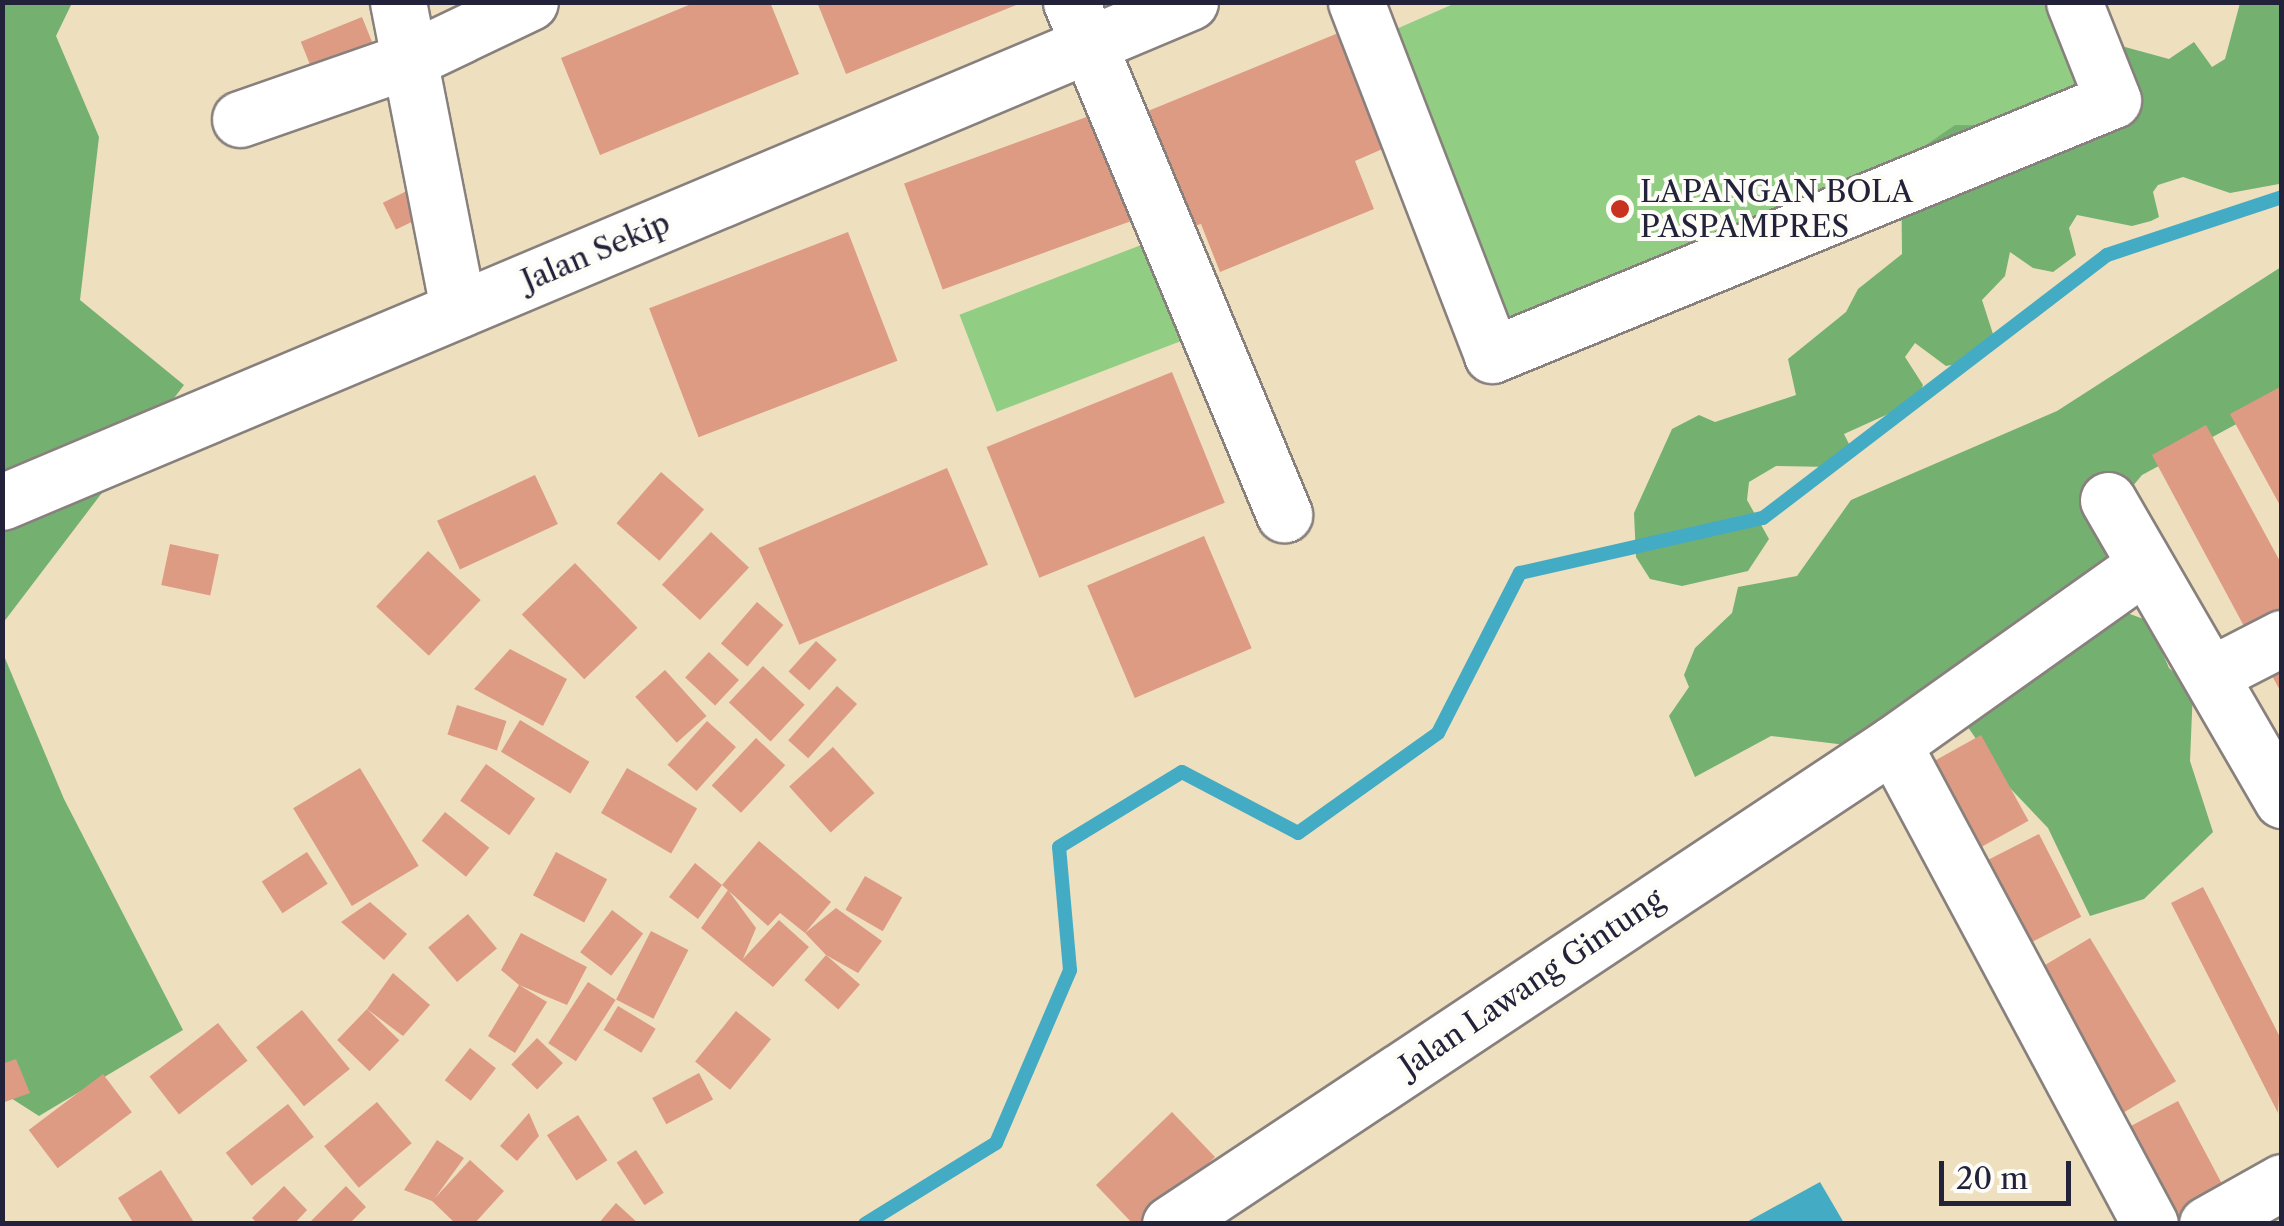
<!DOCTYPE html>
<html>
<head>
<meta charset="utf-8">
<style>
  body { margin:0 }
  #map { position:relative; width:2284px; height:1226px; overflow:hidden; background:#eedfbf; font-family:"Libre Caslon Text",serif }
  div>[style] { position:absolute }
  .green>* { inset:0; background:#91ce83; transform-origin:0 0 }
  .forest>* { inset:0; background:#74b171 }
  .water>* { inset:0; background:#43abc3 }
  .stream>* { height:14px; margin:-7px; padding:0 7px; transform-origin:7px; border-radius:7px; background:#43abc3 }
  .building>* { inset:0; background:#de9b84; transform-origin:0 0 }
  .roads { filter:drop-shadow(2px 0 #88807d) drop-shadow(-2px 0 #88807d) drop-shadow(0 2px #88807d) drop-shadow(0 -2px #88807d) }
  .minor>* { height:55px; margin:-27.5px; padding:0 27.5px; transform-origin:27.5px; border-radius:27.5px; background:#fff }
  .dots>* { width:28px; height:28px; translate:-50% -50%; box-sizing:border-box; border:5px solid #fdfcf7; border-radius:50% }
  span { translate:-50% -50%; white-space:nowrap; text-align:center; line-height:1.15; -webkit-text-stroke:8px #fdfcf7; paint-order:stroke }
  .poi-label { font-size:30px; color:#22223b }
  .left { translate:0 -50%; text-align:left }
  .street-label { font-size:30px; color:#22223b }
  .frame { position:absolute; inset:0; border:5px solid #22223b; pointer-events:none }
  .scale { position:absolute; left:1939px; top:1161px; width:132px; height:45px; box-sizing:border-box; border:5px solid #22223b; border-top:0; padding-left:12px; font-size:30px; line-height:35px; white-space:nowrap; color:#22223b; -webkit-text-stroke:8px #fdfcf7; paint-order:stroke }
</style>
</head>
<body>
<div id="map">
  <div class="green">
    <div style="clip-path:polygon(1458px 2px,2067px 3px,2098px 86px,1493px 332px,1378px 37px)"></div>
    <div style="left:1149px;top:242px;width:104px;height:203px;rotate:69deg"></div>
  </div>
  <div class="forest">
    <div style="clip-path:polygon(3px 3px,72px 3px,56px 36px,99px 137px,80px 300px,184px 385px,3px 623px)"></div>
    <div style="clip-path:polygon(2240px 3px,2281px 3px,2279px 184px,2230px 193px,2183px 177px,2158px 185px,2153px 192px,2159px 217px,2151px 221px,2132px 226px,2077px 215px,2069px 228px,2076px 255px,2053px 272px,2033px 268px,2010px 252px,2005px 276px,1982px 300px,1993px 334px,1979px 360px,1946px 366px,1915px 343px,1905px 357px,1923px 385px,1917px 401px,1844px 434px,1852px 450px,1830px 467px,1776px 466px,1749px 482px,1747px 500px,1769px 539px,1748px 571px,1682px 586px,1650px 579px,1636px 557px,1634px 513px,1672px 429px,1699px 415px,1715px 422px,1796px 395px,1788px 359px,1846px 312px,1858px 289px,1902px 254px,1901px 162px,1955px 125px,2070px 127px,2114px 44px,2169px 59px,2194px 42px,2212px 67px,2225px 59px)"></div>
    <div style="clip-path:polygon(2281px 267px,2281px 400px,2142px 475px,2127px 493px,2128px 518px,2092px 600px,2149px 621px,2169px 668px,2193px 689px,2190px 761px,2213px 832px,2144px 899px,2090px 916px,2048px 828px,2010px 788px,1963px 720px,1846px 745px,1771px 736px,1695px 777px,1669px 716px,1689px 687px,1684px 675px,1695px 648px,1732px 613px,1738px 587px,1797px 576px,1851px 500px,2057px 411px)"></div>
    <div style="clip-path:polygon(2px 651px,64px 799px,183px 1030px,39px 1116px,3px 1093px)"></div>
  </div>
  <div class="water">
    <div style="clip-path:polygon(1820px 1182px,1844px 1223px,1745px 1223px)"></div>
  </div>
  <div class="stream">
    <div style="left:865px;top:1224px;width:154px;rotate:-31.7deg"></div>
    <div style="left:996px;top:1143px;width:188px;rotate:-66.8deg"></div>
    <div style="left:1070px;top:970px;width:123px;rotate:-95.1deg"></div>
    <div style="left:1059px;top:847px;width:144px;rotate:-31.4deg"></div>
    <div style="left:1182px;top:772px;width:131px;rotate:27.7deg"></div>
    <div style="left:1298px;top:833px;width:172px;rotate:-35.5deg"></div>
    <div style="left:1438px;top:733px;width:180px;rotate:-62.9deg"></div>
    <div style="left:1520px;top:573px;width:249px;rotate:-12.8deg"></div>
    <div style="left:1763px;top:518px;width:433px;rotate:-37.4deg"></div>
    <div style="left:2107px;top:255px;width:184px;rotate:-18.3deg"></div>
  </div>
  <div class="building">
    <div style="clip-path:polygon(696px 2px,770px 2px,799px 74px,600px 155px,561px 58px)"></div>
    <div style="clip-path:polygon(817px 2px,1021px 2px,1021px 3px,846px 74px)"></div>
    <div style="left:362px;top:17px;width:38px;height:66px;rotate:68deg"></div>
    <div style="clip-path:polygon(1348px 29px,1394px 144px,1355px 161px,1374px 209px,1220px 272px,1201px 224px,1194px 226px,1148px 111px)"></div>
    <div style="left:1092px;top:115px;width:113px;height:200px;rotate:70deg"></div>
    <div style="left:417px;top:186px;width:30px;height:38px;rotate:64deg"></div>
    <div style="left:848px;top:232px;width:138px;height:213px;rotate:69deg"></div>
    <div style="left:1172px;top:372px;width:141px;height:200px;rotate:68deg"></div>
    <div style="clip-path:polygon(2282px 386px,2282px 509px,2230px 414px)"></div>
    <div style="clip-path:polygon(2206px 425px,2282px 565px,2282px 609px,2245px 628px,2152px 455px)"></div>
    <div style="left:947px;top:468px;width:105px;height:205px;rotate:67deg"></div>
    <div style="left:661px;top:472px;width:57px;height:68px;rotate:41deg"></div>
    <div style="left:535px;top:475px;width:54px;height:108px;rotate:65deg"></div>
    <div style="left:711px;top:532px;width:52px;height:72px;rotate:43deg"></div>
    <div style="left:1204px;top:536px;width:122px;height:127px;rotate:67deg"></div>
    <div style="left:170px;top:544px;width:50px;height:42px;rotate:12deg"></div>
    <div style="left:428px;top:551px;width:72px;height:76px;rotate:43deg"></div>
    <div style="left:575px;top:563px;width:90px;height:74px;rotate:46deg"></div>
    <div style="left:757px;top:602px;width:35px;height:55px;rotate:41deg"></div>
    <div style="left:816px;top:641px;width:28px;height:41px;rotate:42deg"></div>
    <div style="clip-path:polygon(510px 649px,567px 679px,543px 726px,474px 689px)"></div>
    <div style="left:709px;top:652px;width:41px;height:35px;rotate:43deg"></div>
    <div style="clip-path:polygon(2282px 654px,2282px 694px,2265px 663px)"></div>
    <div style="left:763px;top:666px;width:57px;height:50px;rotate:43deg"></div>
    <div style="left:665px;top:670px;width:62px;height:40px;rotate:48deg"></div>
    <div style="left:837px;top:686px;width:27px;height:73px;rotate:42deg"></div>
    <div style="left:457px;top:705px;width:52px;height:31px;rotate:18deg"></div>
    <div style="left:520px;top:720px;width:81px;height:37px;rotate:31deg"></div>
    <div style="left:707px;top:721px;width:39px;height:59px;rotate:42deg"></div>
    <div style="left:1981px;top:735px;width:98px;height:55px;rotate:61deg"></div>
    <div style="left:756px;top:738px;width:40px;height:65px;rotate:43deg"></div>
    <div style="left:833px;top:747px;width:62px;height:59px;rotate:48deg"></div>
    <div style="left:486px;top:764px;width:60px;height:45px;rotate:35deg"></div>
    <div style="left:360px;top:768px;width:114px;height:78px;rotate:59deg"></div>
    <div style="left:627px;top:768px;width:81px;height:52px;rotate:30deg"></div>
    <div style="left:445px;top:812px;width:57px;height:37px;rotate:39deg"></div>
    <div style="left:2039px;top:834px;width:93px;height:68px;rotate:63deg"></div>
    <div style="clip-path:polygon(759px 841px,831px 902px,805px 933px,780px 913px,768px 926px,722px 885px,698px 919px,669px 897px,695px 863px,722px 885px)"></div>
    <div style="left:307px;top:852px;width:38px;height:54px;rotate:57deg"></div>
    <div style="left:556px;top:852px;width:58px;height:49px;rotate:28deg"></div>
    <div style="left:865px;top:876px;width:43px;height:39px;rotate:30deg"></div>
    <div style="clip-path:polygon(2203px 887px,2282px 1041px,2278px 1113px,2171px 903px)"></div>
    <div style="clip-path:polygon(728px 890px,756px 928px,743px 959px,779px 920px,809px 947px,773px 987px,701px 928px)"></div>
    <div style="clip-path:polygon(370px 902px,407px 934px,384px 960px,341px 922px)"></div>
    <div style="clip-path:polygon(836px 908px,882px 941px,858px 973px,826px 955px,805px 933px)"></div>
    <div style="left:612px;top:910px;width:39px;height:53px;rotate:37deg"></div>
    <div style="left:468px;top:914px;width:45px;height:52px;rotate:50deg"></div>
    <div style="left:651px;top:931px;width:42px;height:77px;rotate:27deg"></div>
    <div style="clip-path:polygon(521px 933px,587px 967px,567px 1005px,519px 985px,547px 1002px,515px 1053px,488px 1036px,519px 985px,501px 970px)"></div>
    <div style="left:2090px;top:938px;width:167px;height:63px;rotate:59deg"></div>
    <div style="left:826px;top:955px;width:45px;height:33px;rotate:41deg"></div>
    <div style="clip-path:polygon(393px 973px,430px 1005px,403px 1036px,367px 1009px)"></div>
    <div style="left:588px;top:982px;width:33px;height:73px;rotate:33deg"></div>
    <div style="left:618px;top:1006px;width:44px;height:28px;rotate:31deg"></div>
    <div style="left:367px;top:1009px;width:45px;height:43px;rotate:44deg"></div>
    <div style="left:302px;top:1010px;width:76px;height:59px;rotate:51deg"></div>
    <div style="left:736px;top:1011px;width:45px;height:65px;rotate:39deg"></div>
    <div style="left:218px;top:1023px;width:48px;height:87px;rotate:52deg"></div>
    <div style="left:537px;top:1038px;width:36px;height:37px;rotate:44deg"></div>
    <div style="left:470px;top:1048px;width:33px;height:41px;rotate:38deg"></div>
    <div style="clip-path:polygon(16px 1059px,30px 1093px,2px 1103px,2px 1064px)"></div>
    <div style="left:699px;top:1073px;width:30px;height:53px;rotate:62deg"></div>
    <div style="left:103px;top:1074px;width:48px;height:93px;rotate:53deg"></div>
    <div style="left:2178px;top:1101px;width:101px;height:64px;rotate:62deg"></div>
    <div style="left:377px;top:1102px;width:54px;height:69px;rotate:50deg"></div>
    <div style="left:288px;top:1104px;width:42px;height:79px;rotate:52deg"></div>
    <div style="clip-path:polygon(1172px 1112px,1215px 1157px,1146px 1224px,1133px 1224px,1096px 1185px)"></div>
    <div style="clip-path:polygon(529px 1113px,539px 1136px,517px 1161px,500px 1146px)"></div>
    <div style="left:578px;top:1115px;width:54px;height:37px;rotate:57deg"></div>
    <div style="clip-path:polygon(437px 1140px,464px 1158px,435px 1198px,470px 1160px,504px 1191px,474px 1224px,456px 1224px,432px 1201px,404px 1190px)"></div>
    <div style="left:636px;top:1150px;width:51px;height:23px;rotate:57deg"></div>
    <div style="clip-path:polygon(161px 1170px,195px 1224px,134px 1224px,118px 1198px)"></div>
    <div style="clip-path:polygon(284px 1186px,307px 1210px,294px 1224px,258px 1224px,252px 1218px)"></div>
    <div style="clip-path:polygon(346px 1186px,366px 1207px,349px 1224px,308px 1224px)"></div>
    <div style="clip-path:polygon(616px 1203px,639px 1224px,598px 1224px)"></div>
  </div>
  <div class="roads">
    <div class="minor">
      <div style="left:398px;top:2px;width:313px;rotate:78.9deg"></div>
      <div style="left:1071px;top:2px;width:555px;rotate:67.41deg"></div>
      <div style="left:1356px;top:2px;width:378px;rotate:68.9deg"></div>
      <div style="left:1492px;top:355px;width:671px;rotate:-22.32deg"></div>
      <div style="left:2113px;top:100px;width:105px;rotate:-111.7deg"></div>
      <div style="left:240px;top:119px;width:179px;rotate:-19.2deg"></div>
      <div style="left:409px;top:60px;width:134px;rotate:-25.6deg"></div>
      <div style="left:2108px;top:500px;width:347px;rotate:59.9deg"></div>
      <div style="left:2px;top:502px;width:1289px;rotate:-22.83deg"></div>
      <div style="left:2145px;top:565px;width:309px;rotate:144.6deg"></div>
      <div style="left:1893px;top:744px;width:544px;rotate:61.83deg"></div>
      <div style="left:2212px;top:674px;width:79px;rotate:-27.2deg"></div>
      <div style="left:1170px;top:1224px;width:868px;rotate:-33.58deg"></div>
      <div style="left:2207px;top:1224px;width:86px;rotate:-29.2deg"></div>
    </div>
  </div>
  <div class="dots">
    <div style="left:1620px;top:209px;background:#c8321e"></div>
  </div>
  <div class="poi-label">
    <span class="left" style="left:1640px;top:209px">LAPANGAN BOLA<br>PASPAMPRES</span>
  </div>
  <div class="street-label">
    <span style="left:596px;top:252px;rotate:-23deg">Jalan Sekip</span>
    <span style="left:1532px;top:983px;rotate:-34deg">Jalan Lawang Gintung</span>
  </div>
  <div class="frame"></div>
  <div class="scale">20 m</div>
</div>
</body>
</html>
